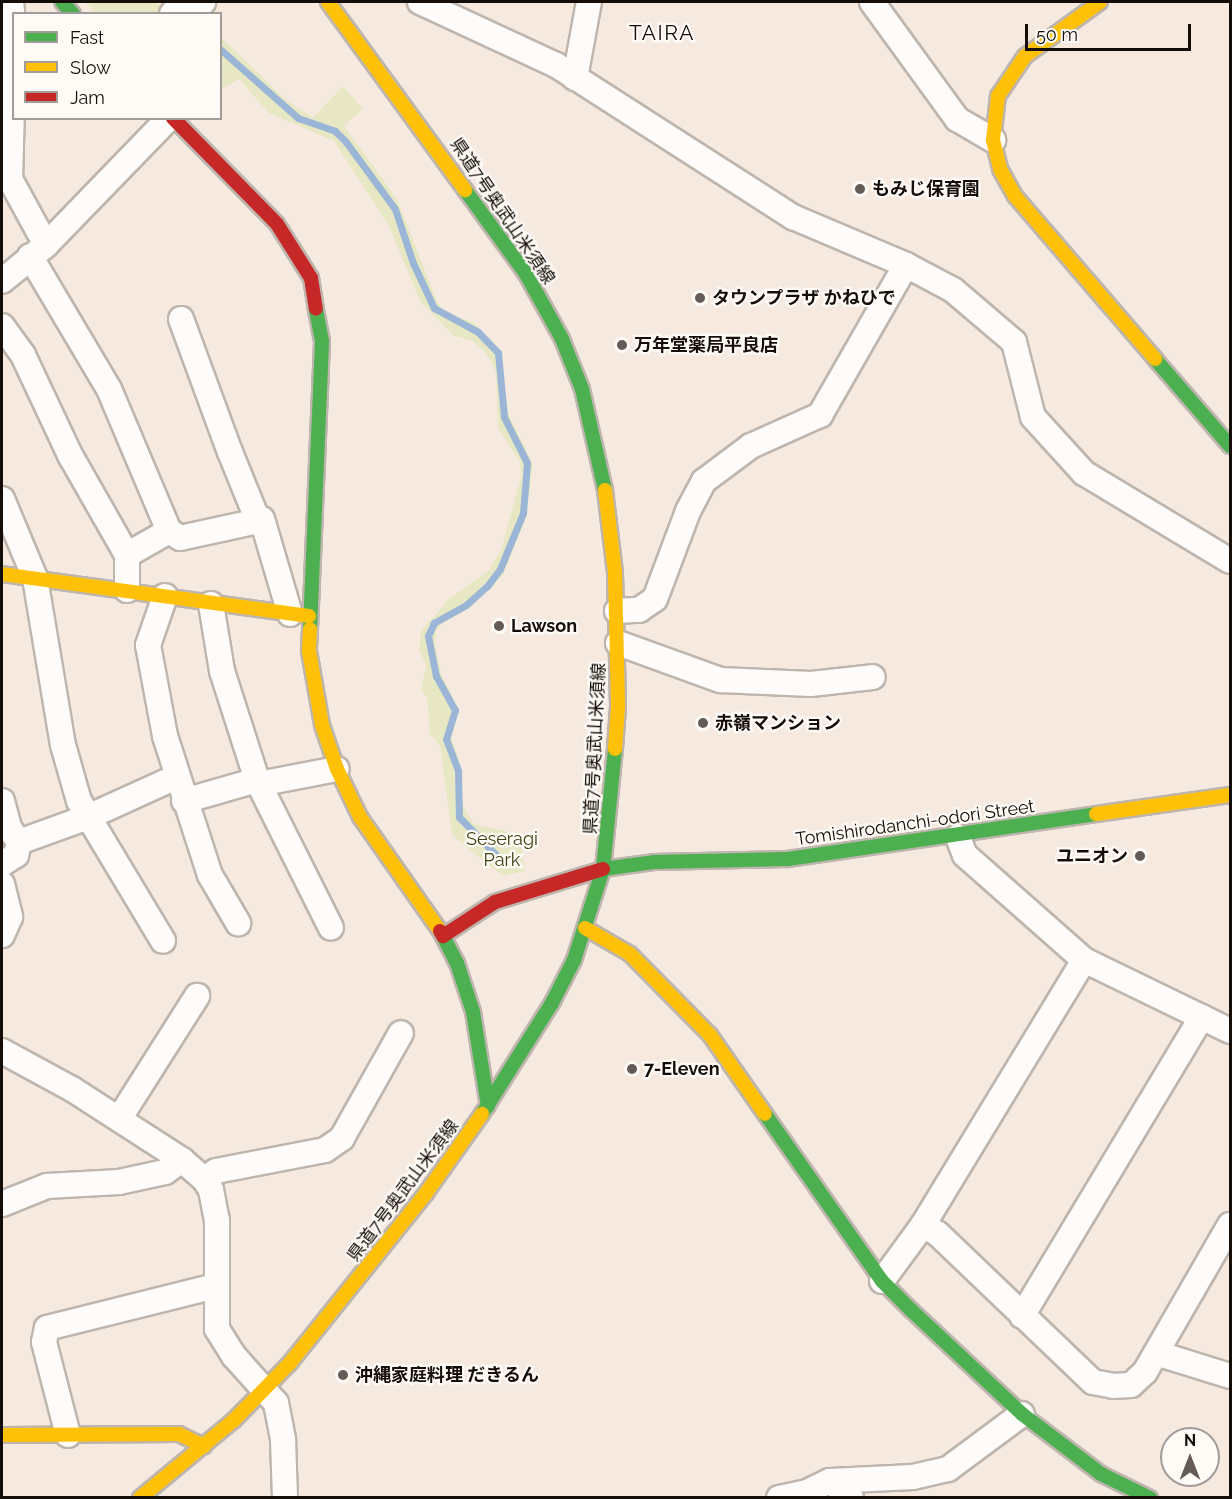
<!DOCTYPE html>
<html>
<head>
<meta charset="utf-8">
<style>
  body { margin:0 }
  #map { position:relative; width:1232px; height:1499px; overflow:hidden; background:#f6eae0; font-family:Raleway,"Noto Sans JP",sans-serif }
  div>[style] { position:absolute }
  .green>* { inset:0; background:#e7e8c3 }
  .stream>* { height:7px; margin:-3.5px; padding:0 3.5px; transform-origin:3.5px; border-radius:3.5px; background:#9ab5d6 }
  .roads { filter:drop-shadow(2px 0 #beb5ad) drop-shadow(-2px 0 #beb5ad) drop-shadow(0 2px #beb5ad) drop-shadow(0 -2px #beb5ad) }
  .street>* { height:24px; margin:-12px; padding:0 12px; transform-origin:12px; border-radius:12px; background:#fefcfa }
  .fast>* { height:14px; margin:-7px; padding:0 7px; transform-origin:7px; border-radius:7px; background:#4caf50 }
  .slow>* { height:14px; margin:-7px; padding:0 7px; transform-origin:7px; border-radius:7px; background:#ffc107 }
  .jam>* { height:14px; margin:-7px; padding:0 7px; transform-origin:7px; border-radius:7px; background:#c62828 }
  .dots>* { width:16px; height:16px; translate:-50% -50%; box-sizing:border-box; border:3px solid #fefaf6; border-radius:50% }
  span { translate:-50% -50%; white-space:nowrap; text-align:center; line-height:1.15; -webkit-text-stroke:4.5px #fefaf6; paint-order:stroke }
  .poi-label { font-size:18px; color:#150e08; font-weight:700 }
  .left { translate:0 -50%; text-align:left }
  .right { translate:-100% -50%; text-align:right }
  .street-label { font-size:18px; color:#150e08 }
  .park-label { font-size:18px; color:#3c420f }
  .quarter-label { font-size:21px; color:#150e08; letter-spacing:1.5px }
  .frame { position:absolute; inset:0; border:3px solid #150e08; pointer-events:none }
  .legend { position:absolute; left:12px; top:12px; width:210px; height:108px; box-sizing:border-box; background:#fefaf6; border:2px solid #a19c97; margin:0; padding:8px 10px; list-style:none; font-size:18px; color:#150e08 }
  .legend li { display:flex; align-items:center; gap:12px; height:30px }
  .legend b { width:30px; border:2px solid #a19c97 }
  .north { position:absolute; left:1160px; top:1427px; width:60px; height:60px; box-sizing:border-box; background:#fefaf6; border:2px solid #a19c97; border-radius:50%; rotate:0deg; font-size:16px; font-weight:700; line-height:24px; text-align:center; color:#150e08 }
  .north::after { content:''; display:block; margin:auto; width:21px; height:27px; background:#645b54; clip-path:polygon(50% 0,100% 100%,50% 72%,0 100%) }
  .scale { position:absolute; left:1025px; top:24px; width:166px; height:27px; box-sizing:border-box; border:3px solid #150e08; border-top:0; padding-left:8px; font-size:18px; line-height:21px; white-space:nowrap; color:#150e08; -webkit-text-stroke:4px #fefaf6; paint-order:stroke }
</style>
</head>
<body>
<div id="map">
  <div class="green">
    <div style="clip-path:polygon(85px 2px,154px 2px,166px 9px,163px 13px,95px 13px)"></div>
    <div style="clip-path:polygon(220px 36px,286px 100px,313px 118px,343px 86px,363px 109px,344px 126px,397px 199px,436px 299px,443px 311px,474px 323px,499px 348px,508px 413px,533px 464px,526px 518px,503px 575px,471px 607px,442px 624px,436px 631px,435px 645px,442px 676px,459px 710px,451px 737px,462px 770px,462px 804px,474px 824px,520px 835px,525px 871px,503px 876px,452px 835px,440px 746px,430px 734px,427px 698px,421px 690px,426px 666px,419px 649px,421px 631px,449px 599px,488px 571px,501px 550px,521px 477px,520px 462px,498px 428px,496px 372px,486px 353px,473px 341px,454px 336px,421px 303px,389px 226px,334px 141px,269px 113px,239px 79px,221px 90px)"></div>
  </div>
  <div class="stream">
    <div style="left:220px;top:49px;width:104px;rotate:41.5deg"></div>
    <div style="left:298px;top:118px;width:39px;rotate:19deg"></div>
    <div style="left:335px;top:131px;width:16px;rotate:45deg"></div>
    <div style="left:346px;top:142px;width:83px;rotate:53.8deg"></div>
    <div style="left:395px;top:209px;width:57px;rotate:71.6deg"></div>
    <div style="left:413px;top:263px;width:50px;rotate:65deg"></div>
    <div style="left:434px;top:308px;width:50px;rotate:28.6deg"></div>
    <div style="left:478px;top:332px;width:29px;rotate:46deg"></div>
    <div style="left:498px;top:353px;width:64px;rotate:84.6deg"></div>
    <div style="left:504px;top:417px;width:51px;rotate:63.4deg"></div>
    <div style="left:527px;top:463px;width:50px;rotate:94.6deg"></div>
    <div style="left:523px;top:513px;width:61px;rotate:112.3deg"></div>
    <div style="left:500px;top:569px;width:21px;rotate:127deg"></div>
    <div style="left:487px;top:586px;width:28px;rotate:138deg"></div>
    <div style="left:466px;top:605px;width:37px;rotate:151deg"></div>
    <div style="left:434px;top:623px;width:14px;rotate:115deg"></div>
    <div style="left:428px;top:636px;width:41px;rotate:78.7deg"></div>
    <div style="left:436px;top:676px;width:39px;rotate:61deg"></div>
    <div style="left:455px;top:710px;width:30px;rotate:107deg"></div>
    <div style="left:446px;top:739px;width:34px;rotate:69deg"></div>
    <div style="left:458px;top:771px;width:46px;rotate:88.8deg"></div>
    <div style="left:459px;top:817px;width:57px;rotate:45.7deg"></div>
  </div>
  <div class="roads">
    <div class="street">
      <div style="left:11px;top:2px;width:28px;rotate:84deg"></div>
      <div style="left:420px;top:2px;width:150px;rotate:24.9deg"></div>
      <div style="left:556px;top:65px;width:282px;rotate:32.7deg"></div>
      <div style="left:793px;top:217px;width:123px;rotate:23deg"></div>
      <div style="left:906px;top:265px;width:53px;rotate:28deg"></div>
      <div style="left:953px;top:290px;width:80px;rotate:40.4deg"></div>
      <div style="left:1014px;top:342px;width:77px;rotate:75.8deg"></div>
      <div style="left:1033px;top:417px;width:76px;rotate:47.7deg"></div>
      <div style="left:1084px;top:473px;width:170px;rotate:31.1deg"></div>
      <div style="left:872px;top:2px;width:145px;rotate:54deg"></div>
      <div style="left:957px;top:119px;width:42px;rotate:30.3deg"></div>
      <div style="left:172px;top:14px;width:15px;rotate:-53deg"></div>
      <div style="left:193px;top:14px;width:16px;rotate:-50deg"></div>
      <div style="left:14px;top:37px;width:142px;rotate:91.6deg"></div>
      <div style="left:10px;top:179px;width:75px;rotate:61.4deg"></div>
      <div style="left:575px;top:78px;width:77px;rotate:-79.6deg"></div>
      <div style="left:30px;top:256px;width:155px;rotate:59.3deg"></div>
      <div style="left:109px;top:389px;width:154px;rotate:67.1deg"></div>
      <div style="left:169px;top:531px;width:48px;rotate:150.3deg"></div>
      <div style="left:2px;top:281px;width:57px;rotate:-39.3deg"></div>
      <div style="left:46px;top:245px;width:177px;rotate:-45.9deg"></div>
      <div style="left:181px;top:319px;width:142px;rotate:69.8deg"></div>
      <div style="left:230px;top:452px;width:74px;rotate:67.9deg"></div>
      <div style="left:258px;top:521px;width:4px;rotate:-27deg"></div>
      <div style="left:262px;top:519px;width:99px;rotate:73.6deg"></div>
      <div style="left:2px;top:326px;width:36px;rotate:54deg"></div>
      <div style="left:23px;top:355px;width:110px;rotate:64.8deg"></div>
      <div style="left:70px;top:455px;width:115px;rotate:60.3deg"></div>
      <div style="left:127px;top:555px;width:35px;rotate:90deg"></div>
      <div style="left:2px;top:499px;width:86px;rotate:67.3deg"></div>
      <div style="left:35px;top:578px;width:169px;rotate:80.5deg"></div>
      <div style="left:63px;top:745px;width:58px;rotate:74.1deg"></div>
      <div style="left:79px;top:801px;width:163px;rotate:59deg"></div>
      <div style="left:169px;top:531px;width:13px;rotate:32deg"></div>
      <div style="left:180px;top:538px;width:80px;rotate:-12.3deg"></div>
      <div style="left:165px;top:596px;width:52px;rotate:109.1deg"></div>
      <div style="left:148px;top:645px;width:93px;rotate:79.4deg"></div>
      <div style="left:165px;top:736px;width:146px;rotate:72.1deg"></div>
      <div style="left:210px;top:875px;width:56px;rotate:59.7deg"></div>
      <div style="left:211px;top:604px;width:68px;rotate:80.7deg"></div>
      <div style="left:222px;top:671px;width:114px;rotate:72.2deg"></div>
      <div style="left:257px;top:780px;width:165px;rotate:63.4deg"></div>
      <div style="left:617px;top:611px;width:22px;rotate:-3deg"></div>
      <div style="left:639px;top:610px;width:19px;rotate:-35deg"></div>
      <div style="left:655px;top:599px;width:94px;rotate:-69.4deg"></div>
      <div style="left:688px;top:511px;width:34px;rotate:-62deg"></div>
      <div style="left:704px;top:481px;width:59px;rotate:-36.7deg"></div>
      <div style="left:751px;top:446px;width:76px;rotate:-24.2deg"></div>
      <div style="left:820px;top:415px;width:173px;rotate:-60.2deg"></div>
      <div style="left:618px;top:643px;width:109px;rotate:19.9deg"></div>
      <div style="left:720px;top:680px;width:91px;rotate:2.5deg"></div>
      <div style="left:811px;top:684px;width:62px;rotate:-6.4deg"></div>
      <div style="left:259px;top:784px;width:79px;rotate:-10.9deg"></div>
      <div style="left:2px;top:801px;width:28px;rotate:75deg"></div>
      <div style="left:9px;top:828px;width:17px;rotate:54deg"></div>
      <div style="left:19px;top:842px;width:73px;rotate:-19.9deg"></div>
      <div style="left:88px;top:817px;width:97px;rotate:-24.4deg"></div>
      <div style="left:184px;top:801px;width:76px;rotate:-16deg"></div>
      <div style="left:958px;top:837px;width:19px;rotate:69deg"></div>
      <div style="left:965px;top:855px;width:159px;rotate:41.4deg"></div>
      <div style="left:1084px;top:960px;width:162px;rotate:25.9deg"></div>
      <div style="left:2px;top:864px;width:17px;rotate:-33deg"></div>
      <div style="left:16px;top:855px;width:13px;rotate:-77deg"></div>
      <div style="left:2px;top:884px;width:34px;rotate:76deg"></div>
      <div style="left:10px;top:917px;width:20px;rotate:114deg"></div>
      <div style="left:2px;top:1051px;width:80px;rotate:28.5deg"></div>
      <div style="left:72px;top:1089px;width:131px;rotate:32.8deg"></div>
      <div style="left:182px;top:1160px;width:30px;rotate:41deg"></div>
      <div style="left:205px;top:1180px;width:12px;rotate:59deg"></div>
      <div style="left:211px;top:1190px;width:31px;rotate:79deg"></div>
      <div style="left:217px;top:1220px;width:109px;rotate:90deg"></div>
      <div style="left:217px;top:1329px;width:32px;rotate:58deg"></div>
      <div style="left:234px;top:1356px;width:63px;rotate:48.2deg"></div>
      <div style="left:276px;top:1403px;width:38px;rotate:79deg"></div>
      <div style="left:283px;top:1440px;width:58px;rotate:88deg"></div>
      <div style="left:119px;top:1119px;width:146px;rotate:-57.6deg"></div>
      <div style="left:205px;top:1180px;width:14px;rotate:-39deg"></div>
      <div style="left:216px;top:1171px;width:111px;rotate:-10.9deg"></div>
      <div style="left:325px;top:1150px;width:21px;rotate:-35deg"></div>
      <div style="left:342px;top:1138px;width:120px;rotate:-60.7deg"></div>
      <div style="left:2px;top:1204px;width:48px;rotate:-21.8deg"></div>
      <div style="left:47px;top:1186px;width:72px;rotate:-3.2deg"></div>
      <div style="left:119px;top:1182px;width:47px;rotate:-12.3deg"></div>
      <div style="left:165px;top:1172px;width:21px;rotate:-35deg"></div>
      <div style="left:923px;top:1225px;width:17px;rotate:31deg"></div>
      <div style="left:938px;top:1234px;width:214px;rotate:43.7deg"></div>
      <div style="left:1093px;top:1382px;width:20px;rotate:11deg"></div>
      <div style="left:1113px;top:1386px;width:18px;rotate:-3deg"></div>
      <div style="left:1131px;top:1385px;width:19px;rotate:-43deg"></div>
      <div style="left:1145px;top:1372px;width:170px;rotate:-60deg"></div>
      <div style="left:882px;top:1281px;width:69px;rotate:-53.8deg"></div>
      <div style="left:923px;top:1225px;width:310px;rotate:-58.7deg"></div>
      <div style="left:1022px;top:1316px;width:349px;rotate:-59deg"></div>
      <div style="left:1156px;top:1353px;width:77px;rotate:17.3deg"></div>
      <div style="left:68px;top:1435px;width:96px;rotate:-104.5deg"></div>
      <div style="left:44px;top:1342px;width:14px;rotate:-78deg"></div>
      <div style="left:47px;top:1328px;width:173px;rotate:-14deg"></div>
      <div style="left:779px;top:1498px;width:29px;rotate:-12deg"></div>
      <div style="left:807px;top:1492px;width:25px;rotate:-26deg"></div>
      <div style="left:851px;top:1498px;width:27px;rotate:-141deg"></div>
      <div style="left:830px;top:1481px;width:83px;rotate:-2.8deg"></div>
      <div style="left:913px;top:1477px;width:36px;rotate:-13deg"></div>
      <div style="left:948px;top:1469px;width:92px;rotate:-36.6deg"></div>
    </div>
    <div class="fast">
      <div style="left:62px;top:2px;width:16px;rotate:47deg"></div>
      <div style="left:465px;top:190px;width:104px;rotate:54deg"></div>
      <div style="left:526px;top:274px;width:74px;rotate:61deg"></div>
      <div style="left:562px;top:339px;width:54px;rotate:68.2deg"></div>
      <div style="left:582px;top:389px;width:104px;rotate:77.2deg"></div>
      <div style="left:1155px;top:359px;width:115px;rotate:49.2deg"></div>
      <div style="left:310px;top:629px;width:288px;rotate:-87.6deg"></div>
      <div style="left:322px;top:341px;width:33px;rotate:-101deg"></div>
      <div style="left:603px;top:869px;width:51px;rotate:-7.8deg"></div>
      <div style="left:654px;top:862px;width:134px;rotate:-1.3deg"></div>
      <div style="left:788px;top:859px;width:311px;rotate:-8.3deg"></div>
      <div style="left:443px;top:936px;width:30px;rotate:63deg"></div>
      <div style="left:457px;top:963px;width:52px;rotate:71.9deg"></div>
      <div style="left:473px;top:1012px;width:95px;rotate:80.9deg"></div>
      <div style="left:482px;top:1114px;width:131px;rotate:-57.8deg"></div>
      <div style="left:552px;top:1003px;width:48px;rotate:-62.9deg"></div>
      <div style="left:574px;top:960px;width:96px;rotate:-72.3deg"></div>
      <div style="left:603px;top:869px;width:121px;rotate:-84.3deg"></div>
      <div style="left:765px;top:1114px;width:204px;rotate:55deg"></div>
      <div style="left:882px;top:1281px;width:42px;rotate:45deg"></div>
      <div style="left:912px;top:1311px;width:151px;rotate:43.1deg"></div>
      <div style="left:1022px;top:1414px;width:99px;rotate:37.2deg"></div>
      <div style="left:1101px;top:1474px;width:55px;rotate:26.1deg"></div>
    </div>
    <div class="slow">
      <div style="left:328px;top:2px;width:233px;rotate:53.9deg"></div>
      <div style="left:1100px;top:2px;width:92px;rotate:144.2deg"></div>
      <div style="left:1025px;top:56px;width:48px;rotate:124deg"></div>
      <div style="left:998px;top:96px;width:44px;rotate:96.5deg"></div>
      <div style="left:993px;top:140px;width:30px;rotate:76deg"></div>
      <div style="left:1000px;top:169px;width:31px;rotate:61deg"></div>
      <div style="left:1015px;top:196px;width:215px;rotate:49.3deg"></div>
      <div style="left:605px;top:490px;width:84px;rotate:83.1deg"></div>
      <div style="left:615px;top:573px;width:134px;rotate:88.7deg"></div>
      <div style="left:618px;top:707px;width:42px;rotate:94.1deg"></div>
      <div style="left:2px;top:574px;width:310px;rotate:7.8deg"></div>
      <div style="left:310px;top:629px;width:22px;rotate:93deg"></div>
      <div style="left:309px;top:651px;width:75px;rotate:80deg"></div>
      <div style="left:322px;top:725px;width:46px;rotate:71.2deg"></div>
      <div style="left:337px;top:769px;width:53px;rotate:64.4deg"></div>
      <div style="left:360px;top:817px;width:139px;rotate:54.9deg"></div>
      <div style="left:1096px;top:814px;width:135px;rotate:-8.1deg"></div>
      <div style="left:585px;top:928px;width:52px;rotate:30deg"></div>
      <div style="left:630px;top:954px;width:114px;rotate:45.4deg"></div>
      <div style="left:710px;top:1035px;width:96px;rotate:55.2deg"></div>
      <div style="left:2px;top:1435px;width:177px;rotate:-0.3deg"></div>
      <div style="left:179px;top:1434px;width:28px;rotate:26deg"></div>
      <div style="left:140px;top:1498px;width:122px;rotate:-39.7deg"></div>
      <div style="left:234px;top:1420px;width:80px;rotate:-45.5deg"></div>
      <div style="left:290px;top:1363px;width:218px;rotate:-51.3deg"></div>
      <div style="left:426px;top:1193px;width:97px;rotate:-54.7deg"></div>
    </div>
    <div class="jam">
      <div style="left:173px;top:118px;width:148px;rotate:45.5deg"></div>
      <div style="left:277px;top:224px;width:64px;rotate:57.8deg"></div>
      <div style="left:311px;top:278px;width:31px;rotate:81deg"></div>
      <div style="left:440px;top:931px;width:6px;rotate:59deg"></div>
      <div style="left:443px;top:936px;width:62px;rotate:-33.2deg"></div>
      <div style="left:495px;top:902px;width:113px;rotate:-17deg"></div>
    </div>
  </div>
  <div class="dots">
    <div style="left:860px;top:189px;background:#645b54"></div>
    <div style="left:700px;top:298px;background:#645b54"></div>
    <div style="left:622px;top:345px;background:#645b54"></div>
    <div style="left:499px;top:626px;background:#645b54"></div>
    <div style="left:703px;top:723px;background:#645b54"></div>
    <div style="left:1140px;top:856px;background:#645b54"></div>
    <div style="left:632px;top:1069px;background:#645b54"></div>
    <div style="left:343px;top:1375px;background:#645b54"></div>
  </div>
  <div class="poi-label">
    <span class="left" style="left:872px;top:189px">もみじ保育園</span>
    <span class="left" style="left:712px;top:298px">タウンプラザ かねひで</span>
    <span class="left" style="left:634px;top:345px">万年堂薬局平良店</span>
    <span class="left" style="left:511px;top:626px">Lawson</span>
    <span class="left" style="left:715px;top:723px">赤嶺マンション</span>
    <span class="right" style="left:1128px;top:856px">ユニオン</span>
    <span class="left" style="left:644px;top:1069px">7-Eleven</span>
    <span class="left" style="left:355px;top:1375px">沖縄家庭料理 だきるん</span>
  </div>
  <div class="street-label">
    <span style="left:502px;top:211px;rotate:56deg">県道7号奥武山米須線</span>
    <span style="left:595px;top:749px;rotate:-87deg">県道7号奥武山米須線</span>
    <span style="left:915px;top:823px;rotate:-8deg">Tomishirodanchi-odori Street</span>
    <span style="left:403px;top:1191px;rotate:-53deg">県道7号奥武山米須線</span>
  </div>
  <div class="park-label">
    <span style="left:502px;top:850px">Seseragi<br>Park</span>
  </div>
  <div class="quarter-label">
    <span style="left:662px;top:33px">TAIRA</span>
  </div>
  <div class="frame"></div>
  <ul class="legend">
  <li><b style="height:8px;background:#4caf50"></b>Fast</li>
  <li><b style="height:8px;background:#ffc107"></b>Slow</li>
  <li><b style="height:8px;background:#c62828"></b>Jam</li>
  </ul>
  <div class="north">N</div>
  <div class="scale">50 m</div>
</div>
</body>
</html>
